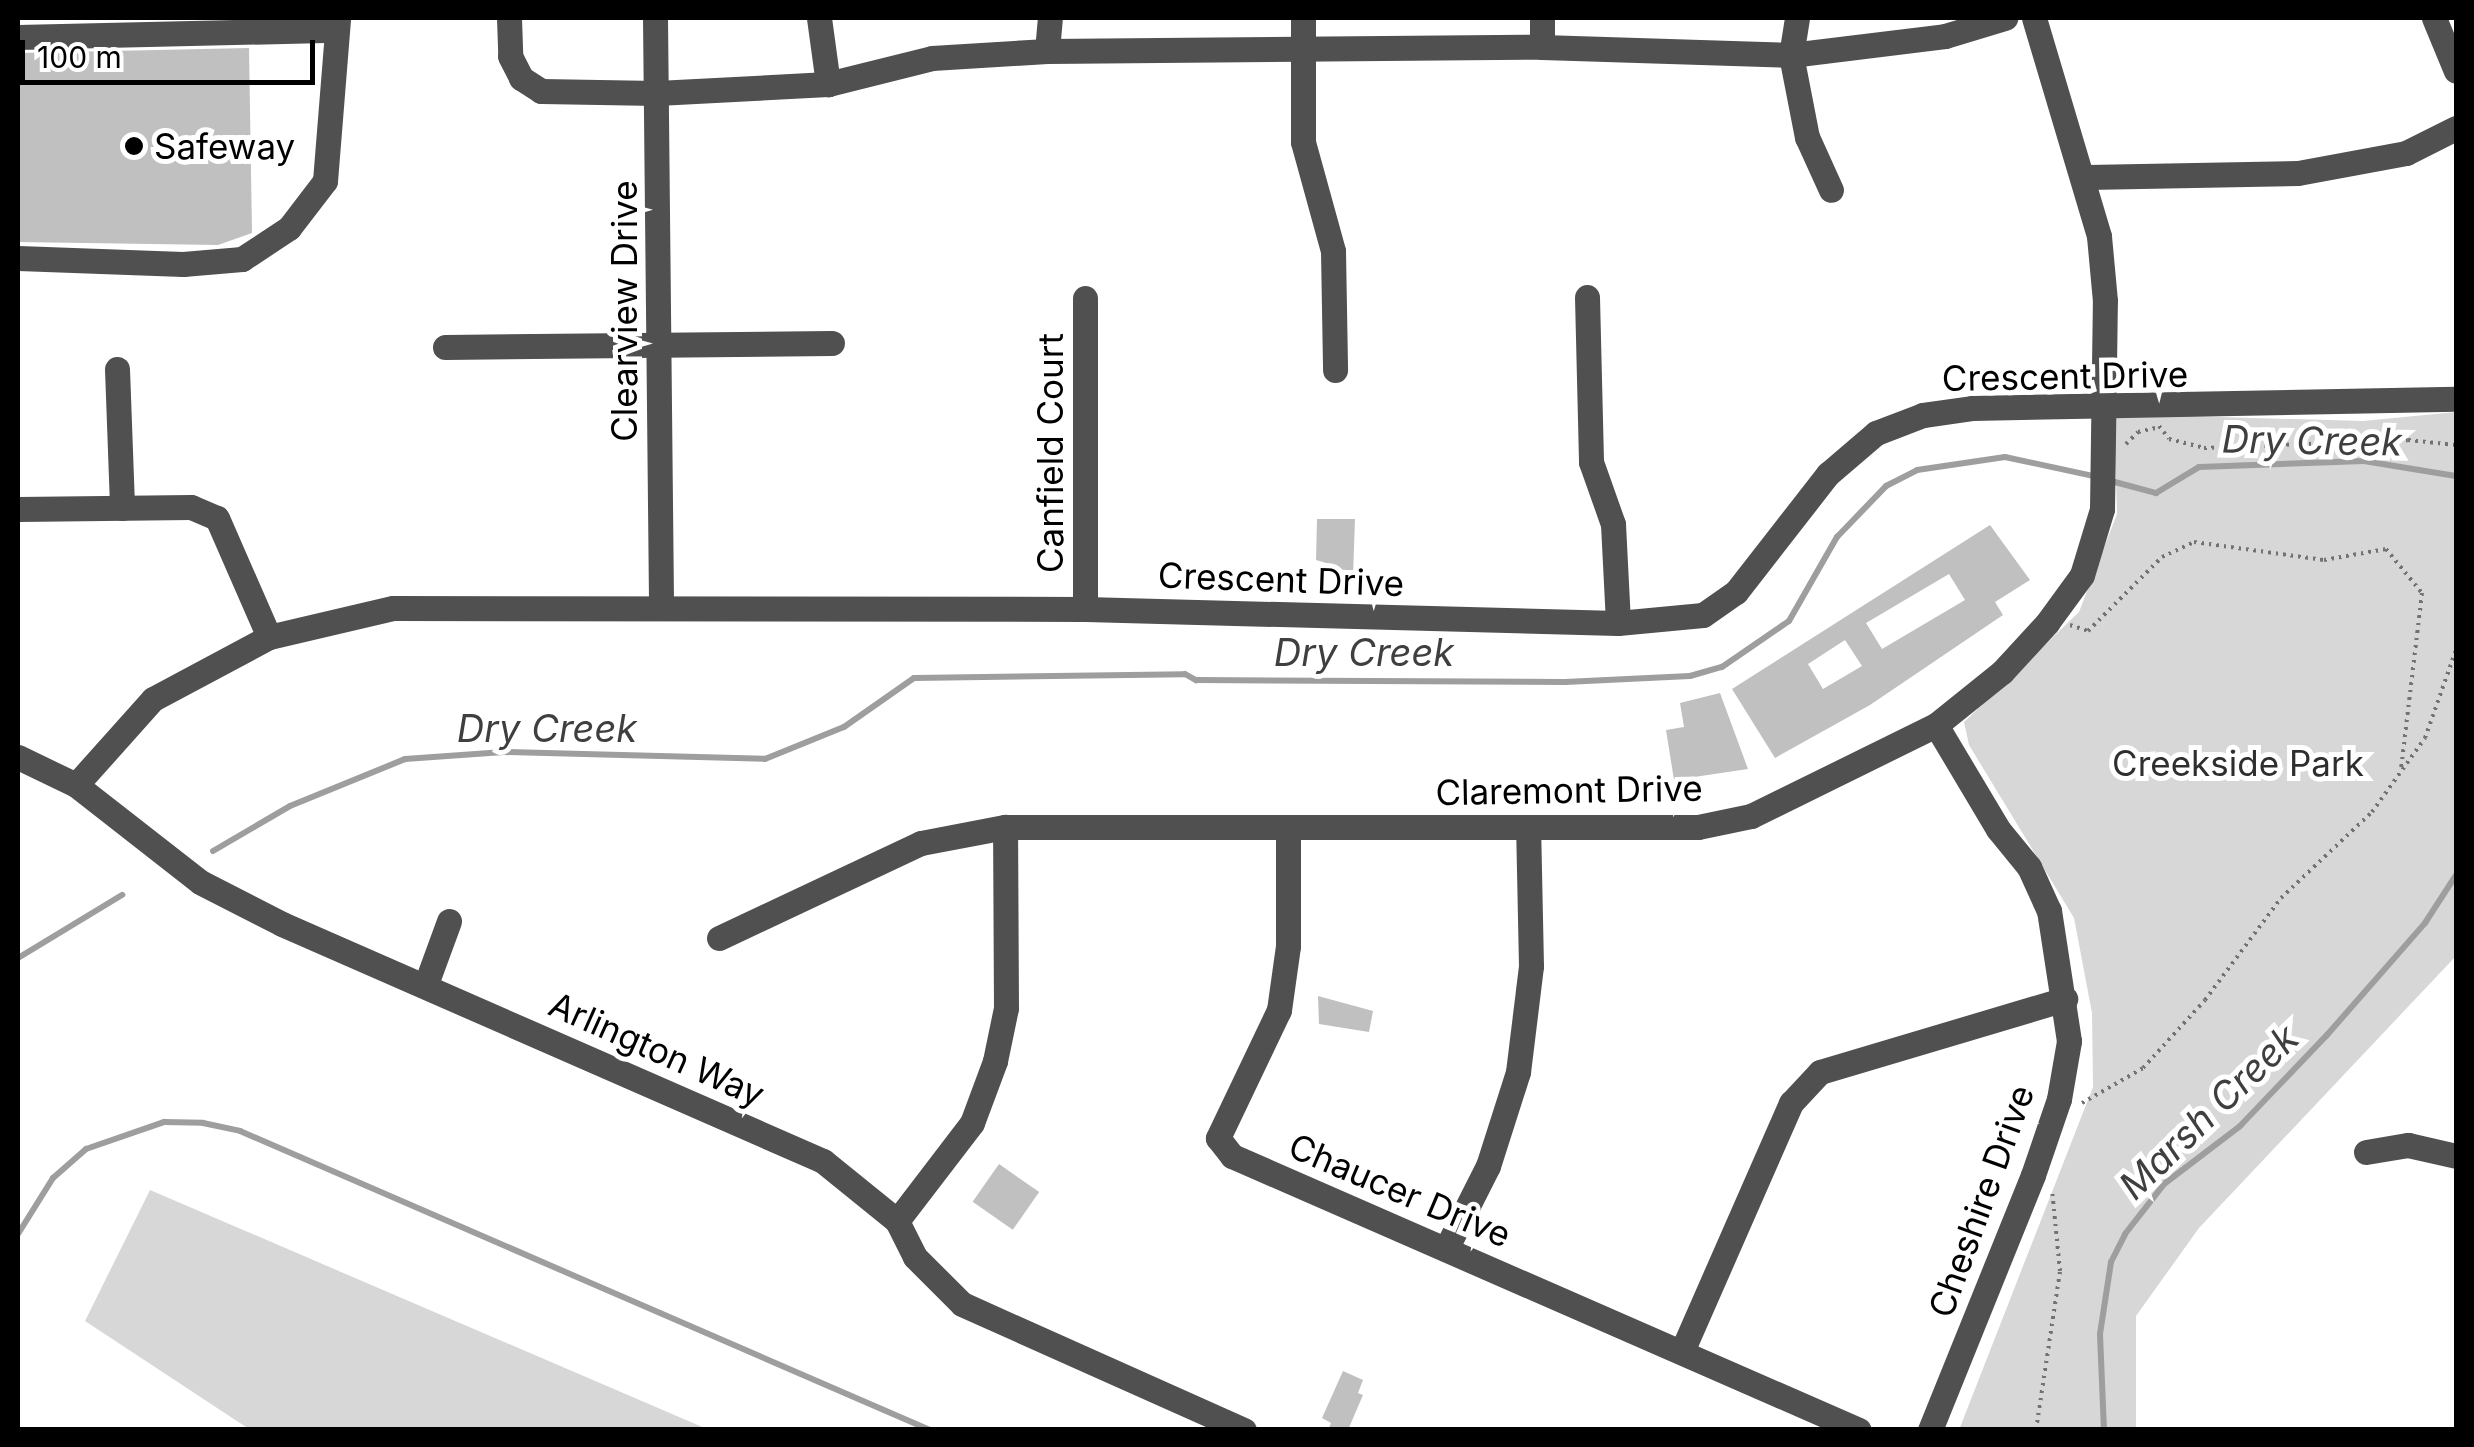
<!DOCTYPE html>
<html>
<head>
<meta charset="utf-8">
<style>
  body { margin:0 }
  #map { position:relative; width:2474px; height:1447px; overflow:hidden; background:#fff; font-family:Inter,sans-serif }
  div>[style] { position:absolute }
  .green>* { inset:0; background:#d7d7d7 }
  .stream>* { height:6px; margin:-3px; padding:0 3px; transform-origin:3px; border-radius:3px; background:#9e9e9e }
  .building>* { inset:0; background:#c0c0c0; transform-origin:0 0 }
  .path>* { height:4px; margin-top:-2px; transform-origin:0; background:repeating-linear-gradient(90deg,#727272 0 2.5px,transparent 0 7.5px) }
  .minor>* { height:25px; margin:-12.5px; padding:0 12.5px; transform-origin:12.5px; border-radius:12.5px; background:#505050 }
  .dots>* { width:28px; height:28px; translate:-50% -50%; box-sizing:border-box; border:5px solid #fff; border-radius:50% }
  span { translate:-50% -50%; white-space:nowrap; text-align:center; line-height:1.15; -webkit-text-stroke:10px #fff; paint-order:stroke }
  .poi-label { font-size:35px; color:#000 }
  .left { translate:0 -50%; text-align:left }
  .street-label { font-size:35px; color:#000 }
  .park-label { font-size:35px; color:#2e2e2e }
  .water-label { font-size:38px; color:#3f3f3f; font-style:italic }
  .frame { position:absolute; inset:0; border:20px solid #000; pointer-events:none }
  .scale { position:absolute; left:20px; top:40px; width:295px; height:45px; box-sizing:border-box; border:5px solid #000; border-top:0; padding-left:12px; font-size:30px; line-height:35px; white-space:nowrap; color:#000; -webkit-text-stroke:8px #fff; paint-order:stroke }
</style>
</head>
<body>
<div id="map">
  <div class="green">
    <div style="clip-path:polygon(2456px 412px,2456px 956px,2199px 1228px,2136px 1316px,2136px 1429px,1959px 1430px,2093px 1087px,2092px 1013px,2074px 918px,1969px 745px,1964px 722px,2079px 612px,2117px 514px,2114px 414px,2363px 421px)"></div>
    <div style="clip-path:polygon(150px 1190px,707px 1429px,249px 1429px,85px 1321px)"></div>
  </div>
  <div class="stream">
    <div style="left:2111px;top:481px;width:47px;rotate:14.9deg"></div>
    <div style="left:2156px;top:493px;width:50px;rotate:-31.2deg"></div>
    <div style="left:2199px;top:467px;width:165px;rotate:-2.1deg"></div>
    <div style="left:2364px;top:461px;width:93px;rotate:9.3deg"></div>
    <div style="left:213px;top:851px;width:89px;rotate:-30.3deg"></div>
    <div style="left:290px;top:806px;width:124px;rotate:-22.2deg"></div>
    <div style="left:405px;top:759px;width:99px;rotate:-4deg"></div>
    <div style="left:504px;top:752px;width:261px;rotate:1.5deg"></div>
    <div style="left:765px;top:759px;width:85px;rotate:-22.1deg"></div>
    <div style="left:844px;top:727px;width:85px;rotate:-35deg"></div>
    <div style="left:914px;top:678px;width:271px;rotate:-0.8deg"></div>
    <div style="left:1185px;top:674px;width:13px;rotate:29deg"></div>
    <div style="left:1196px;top:680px;width:369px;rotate:0.3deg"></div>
    <div style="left:1565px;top:682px;width:125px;rotate:-2.7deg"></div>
    <div style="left:1690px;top:676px;width:33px;rotate:-16deg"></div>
    <div style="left:1722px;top:667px;width:81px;rotate:-34.5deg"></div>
    <div style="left:1789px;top:621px;width:97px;rotate:-60.3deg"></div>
    <div style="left:1837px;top:537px;width:71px;rotate:-46.1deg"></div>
    <div style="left:1886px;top:486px;width:35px;rotate:-27deg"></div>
    <div style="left:1917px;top:470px;width:89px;rotate:-8.4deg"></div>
    <div style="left:2005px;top:457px;width:91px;rotate:12.1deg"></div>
    <div style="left:18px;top:958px;width:122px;rotate:-31.2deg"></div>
    <div style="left:18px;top:1234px;width:66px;rotate:-58deg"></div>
    <div style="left:53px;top:1178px;width:44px;rotate:-41.3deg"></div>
    <div style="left:86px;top:1149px;width:83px;rotate:-19.1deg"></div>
    <div style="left:164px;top:1122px;width:39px;rotate:1deg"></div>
    <div style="left:203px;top:1123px;width:38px;rotate:12deg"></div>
    <div style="left:240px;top:1131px;width:752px;rotate:23.43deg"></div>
    <div style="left:2104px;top:1430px;width:96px;rotate:-92.4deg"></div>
    <div style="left:2100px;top:1334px;width:73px;rotate:-81.3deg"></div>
    <div style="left:2111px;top:1262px;width:31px;rotate:-63deg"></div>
    <div style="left:2125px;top:1234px;width:63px;rotate:-52deg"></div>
    <div style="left:2164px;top:1184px;width:96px;rotate:-37.3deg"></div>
    <div style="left:2240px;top:1126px;width:126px;rotate:-46.3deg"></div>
    <div style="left:2327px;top:1035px;width:149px;rotate:-48.8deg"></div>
    <div style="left:2425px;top:923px;width:57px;rotate:-57.1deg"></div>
  </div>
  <div class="building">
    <div style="clip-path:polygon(249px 48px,252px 233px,218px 245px,18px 242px,18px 53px)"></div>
    <div style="clip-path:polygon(1317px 519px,1355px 519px,1353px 576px,1333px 575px,1333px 565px,1316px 560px)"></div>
    <div style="clip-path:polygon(evenodd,1990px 525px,2030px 580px,1995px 602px,2003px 615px,1870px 705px,1775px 758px,1732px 689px,1990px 525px,1949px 574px,1965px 600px,1882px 649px,1866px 623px,1949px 574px,1990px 525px,1845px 640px,1862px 666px,1823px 689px,1808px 664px,1845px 640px)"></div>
    <div style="clip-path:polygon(1720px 693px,1748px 769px,1674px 780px,1666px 730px,1684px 727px,1680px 703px)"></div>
    <div style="clip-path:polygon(1318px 996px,1373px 1011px,1369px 1032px,1319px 1024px)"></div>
    <div style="left:999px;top:1164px;width:49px;height:46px;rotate:35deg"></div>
    <div style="clip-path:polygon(1343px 1371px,1363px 1380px,1358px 1393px,1363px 1395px,1348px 1430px,1328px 1430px,1331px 1423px,1322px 1418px)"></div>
  </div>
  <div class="path">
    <div style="left:2159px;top:426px;width:16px;rotate:52deg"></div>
    <div style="left:2169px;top:439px;width:36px;rotate:14deg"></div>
    <div style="left:2204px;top:448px;width:204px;rotate:-2.2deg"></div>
    <div style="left:2408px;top:440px;width:48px;rotate:5.9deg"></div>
    <div style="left:2126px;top:444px;width:17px;rotate:-45deg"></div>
    <div style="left:2138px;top:432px;width:18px;rotate:-13deg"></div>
    <div style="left:2070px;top:625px;width:19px;rotate:18deg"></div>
    <div style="left:2088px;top:631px;width:105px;rotate:-45deg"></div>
    <div style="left:2162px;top:557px;width:35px;rotate:-25deg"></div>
    <div style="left:2194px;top:542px;width:131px;rotate:7.9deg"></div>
    <div style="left:2324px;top:560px;width:63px;rotate:-10.1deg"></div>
    <div style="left:2386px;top:549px;width:57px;rotate:50.7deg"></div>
    <div style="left:2422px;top:593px;width:177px;rotate:96.8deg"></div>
    <div style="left:2082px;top:1103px;width:70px;rotate:-29.8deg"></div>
    <div style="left:2143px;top:1068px;width:92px;rotate:-47.6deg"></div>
    <div style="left:2205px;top:1000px;width:127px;rotate:-53.3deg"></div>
    <div style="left:2281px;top:898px;width:125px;rotate:-43.4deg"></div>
    <div style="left:2372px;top:812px;width:91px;rotate:-54.4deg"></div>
    <div style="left:2425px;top:738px;width:93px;rotate:-70.6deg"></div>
    <div style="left:2036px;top:1430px;width:161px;rotate:-81.4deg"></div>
    <div style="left:2060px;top:1271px;width:81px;rotate:-95.6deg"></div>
  </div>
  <div class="minor">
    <div style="left:509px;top:18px;width:38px;rotate:88deg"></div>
    <div style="left:510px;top:56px;width:25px;rotate:63deg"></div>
    <div style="left:521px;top:78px;width:24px;rotate:33deg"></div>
    <div style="left:541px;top:91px;width:116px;rotate:1deg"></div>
    <div style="left:657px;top:93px;width:171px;rotate:-3deg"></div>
    <div style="left:828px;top:84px;width:107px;rotate:-14deg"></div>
    <div style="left:932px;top:58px;width:115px;rotate:-3.5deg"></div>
    <div style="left:1047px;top:51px;width:495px;rotate:-0.5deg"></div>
    <div style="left:1542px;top:47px;width:249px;rotate:1.8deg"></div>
    <div style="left:1791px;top:55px;width:155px;rotate:-7deg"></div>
    <div style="left:1945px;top:36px;width:63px;rotate:-16.7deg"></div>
    <div style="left:655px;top:18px;width:586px;rotate:89.41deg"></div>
    <div style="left:819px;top:18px;width:67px;rotate:82.2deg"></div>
    <div style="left:1303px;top:18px;width:124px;rotate:90deg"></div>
    <div style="left:1303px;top:142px;width:113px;rotate:74.6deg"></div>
    <div style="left:1333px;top:251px;width:119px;rotate:89deg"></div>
    <div style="left:1542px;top:18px;width:29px;rotate:90deg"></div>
    <div style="left:1797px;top:18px;width:37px;rotate:99deg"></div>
    <div style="left:1791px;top:55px;width:84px;rotate:79deg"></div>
    <div style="left:1807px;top:137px;width:58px;rotate:65.6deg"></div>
    <div style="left:2434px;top:18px;width:57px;rotate:67.5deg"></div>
    <div style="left:18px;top:37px;width:318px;rotate:-1.3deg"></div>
    <div style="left:1047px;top:51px;width:33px;rotate:-85deg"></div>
    <div style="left:2087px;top:177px;width:211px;rotate:-1.1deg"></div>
    <div style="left:2298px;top:173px;width:110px;rotate:-10.5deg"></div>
    <div style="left:2406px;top:153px;width:56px;rotate:-26.6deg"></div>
    <div style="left:18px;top:258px;width:165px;rotate:2.1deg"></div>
    <div style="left:183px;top:264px;width:59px;rotate:-4.8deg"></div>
    <div style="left:242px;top:259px;width:56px;rotate:-33.4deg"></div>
    <div style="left:289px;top:228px;width:59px;rotate:-52.5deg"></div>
    <div style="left:325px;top:181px;width:164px;rotate:-85.4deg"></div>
    <div style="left:1587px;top:297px;width:165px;rotate:88.6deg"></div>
    <div style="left:1591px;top:462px;width:66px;rotate:70.5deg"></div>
    <div style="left:1613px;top:524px;width:99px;rotate:87.1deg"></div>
    <div style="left:1085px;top:298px;width:311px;rotate:90deg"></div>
    <div style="left:445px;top:347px;width:387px;rotate:-0.6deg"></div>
    <div style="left:117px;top:369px;width:139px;rotate:87.9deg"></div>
    <div style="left:18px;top:509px;width:173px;rotate:-0.7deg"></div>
    <div style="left:191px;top:507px;width:28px;rotate:23deg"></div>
    <div style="left:217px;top:518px;width:130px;rotate:66.4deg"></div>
    <div style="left:18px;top:757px;width:64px;rotate:25.8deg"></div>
    <div style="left:76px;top:785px;width:157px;rotate:38deg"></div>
    <div style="left:200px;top:882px;width:92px;rotate:27.1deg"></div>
    <div style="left:282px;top:924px;width:591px;rotate:23.66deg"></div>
    <div style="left:823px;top:1161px;width:95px;rotate:39deg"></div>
    <div style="left:897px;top:1221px;width:40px;rotate:63.4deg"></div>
    <div style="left:915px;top:1257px;width:66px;rotate:45deg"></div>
    <div style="left:962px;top:1304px;width:309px;rotate:24.1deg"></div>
    <div style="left:76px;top:785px;width:115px;rotate:-48.2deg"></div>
    <div style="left:153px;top:699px;width:132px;rotate:-28.1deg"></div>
    <div style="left:269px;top:637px;width:127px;rotate:-13.2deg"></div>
    <div style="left:393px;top:608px;width:692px;rotate:0.08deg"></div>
    <div style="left:1085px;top:609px;width:533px;rotate:1.5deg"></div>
    <div style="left:1618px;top:623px;width:85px;rotate:-5.4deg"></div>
    <div style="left:1703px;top:615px;width:40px;rotate:-34.9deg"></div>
    <div style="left:1736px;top:592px;width:150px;rotate:-52.1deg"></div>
    <div style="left:1828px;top:474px;width:63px;rotate:-40.5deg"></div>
    <div style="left:1876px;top:433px;width:50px;rotate:-21deg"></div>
    <div style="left:1923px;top:415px;width:49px;rotate:-8.1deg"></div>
    <div style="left:1972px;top:408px;width:484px;rotate:-1.1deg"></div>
    <div style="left:1288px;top:827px;width:119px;rotate:90deg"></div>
    <div style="left:1288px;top:946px;width:65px;rotate:98deg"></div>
    <div style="left:1279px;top:1010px;width:142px;rotate:115.5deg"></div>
    <div style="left:1218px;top:1138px;width:23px;rotate:52deg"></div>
    <div style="left:1232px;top:1156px;width:684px;rotate:23.61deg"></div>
    <div style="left:719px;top:938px;width:223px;rotate:-25.2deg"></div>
    <div style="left:921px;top:843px;width:86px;rotate:-10.8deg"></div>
    <div style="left:1005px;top:827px;width:693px"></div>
    <div style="left:1698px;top:827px;width:54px;rotate:-11.7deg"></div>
    <div style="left:1751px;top:816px;width:206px;rotate:-26.2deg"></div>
    <div style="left:1936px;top:725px;width:85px;rotate:-38.8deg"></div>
    <div style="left:2002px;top:672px;width:67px;rotate:-47.4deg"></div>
    <div style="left:2047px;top:623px;width:59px;rotate:-53.9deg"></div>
    <div style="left:2082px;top:575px;width:69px;rotate:-73.1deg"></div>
    <div style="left:2102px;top:509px;width:208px;rotate:-89.2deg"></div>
    <div style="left:2105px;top:301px;width:65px;rotate:-95.3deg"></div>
    <div style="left:2099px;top:236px;width:227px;rotate:-106.6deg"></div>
    <div style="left:426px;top:984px;width:67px;rotate:-69.9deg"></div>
    <div style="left:2366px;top:1152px;width:43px;rotate:-9.5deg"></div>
    <div style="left:2408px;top:1145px;width:49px;rotate:12.9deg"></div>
    <div style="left:897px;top:1221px;width:123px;rotate:-52.6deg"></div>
    <div style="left:972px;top:1123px;width:66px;rotate:-69.6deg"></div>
    <div style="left:995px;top:1061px;width:54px;rotate:-78.3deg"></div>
    <div style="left:1006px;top:1008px;width:181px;rotate:-90.3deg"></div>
    <div style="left:1446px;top:1249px;width:93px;rotate:-63.2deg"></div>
    <div style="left:1488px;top:1166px;width:99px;rotate:-72.3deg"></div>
    <div style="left:1518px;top:1072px;width:107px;rotate:-83deg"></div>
    <div style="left:1531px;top:966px;width:138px;rotate:-91.2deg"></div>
    <div style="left:1683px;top:1349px;width:269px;rotate:-66.3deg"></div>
    <div style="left:1791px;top:1103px;width:42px;rotate:-46.9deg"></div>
    <div style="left:1820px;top:1072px;width:256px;rotate:-16.6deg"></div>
    <div style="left:1930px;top:1430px;width:275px;rotate:-68deg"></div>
    <div style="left:2033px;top:1175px;width:80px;rotate:-71.1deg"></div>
    <div style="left:2059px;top:1099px;width:59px;rotate:-80.2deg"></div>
    <div style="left:2069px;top:1041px;width:132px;rotate:-98.7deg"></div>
    <div style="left:2049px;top:911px;width:48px;rotate:-114.4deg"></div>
    <div style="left:2029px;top:867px;width:49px;rotate:-129.2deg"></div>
    <div style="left:1998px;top:829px;width:121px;rotate:-120.8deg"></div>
  </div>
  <div class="dots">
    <div style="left:134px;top:146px;background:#000"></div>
  </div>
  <div class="poi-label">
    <span class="left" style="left:154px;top:146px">Safeway</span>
  </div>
  <div class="street-label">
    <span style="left:624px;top:311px;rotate:-90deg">Clearview Drive</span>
    <span style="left:2065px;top:376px;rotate:-1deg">Crescent Drive</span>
    <span style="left:1050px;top:453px;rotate:-90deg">Canfield Court</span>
    <span style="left:1281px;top:579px;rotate:2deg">Crescent Drive</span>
    <span style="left:1569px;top:790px;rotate:-1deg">Claremont Drive</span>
    <span style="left:657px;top:1049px;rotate:24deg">Arlington Way</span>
    <span style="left:1400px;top:1190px;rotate:23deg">Chaucer Drive</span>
    <span style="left:1981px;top:1201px;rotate:-70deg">Cheshire Drive</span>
  </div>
  <div class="park-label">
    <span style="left:2238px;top:763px">Creekside Park</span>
  </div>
  <div class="water-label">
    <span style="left:2312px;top:441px;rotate:1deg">Dry Creek</span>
    <span style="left:1364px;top:653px">Dry Creek</span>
    <span style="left:547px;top:729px">Dry Creek</span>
    <span style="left:2209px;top:1112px;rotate:-44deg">Marsh Creek</span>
  </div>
  <div class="frame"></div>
  <div class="scale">100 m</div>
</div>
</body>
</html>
